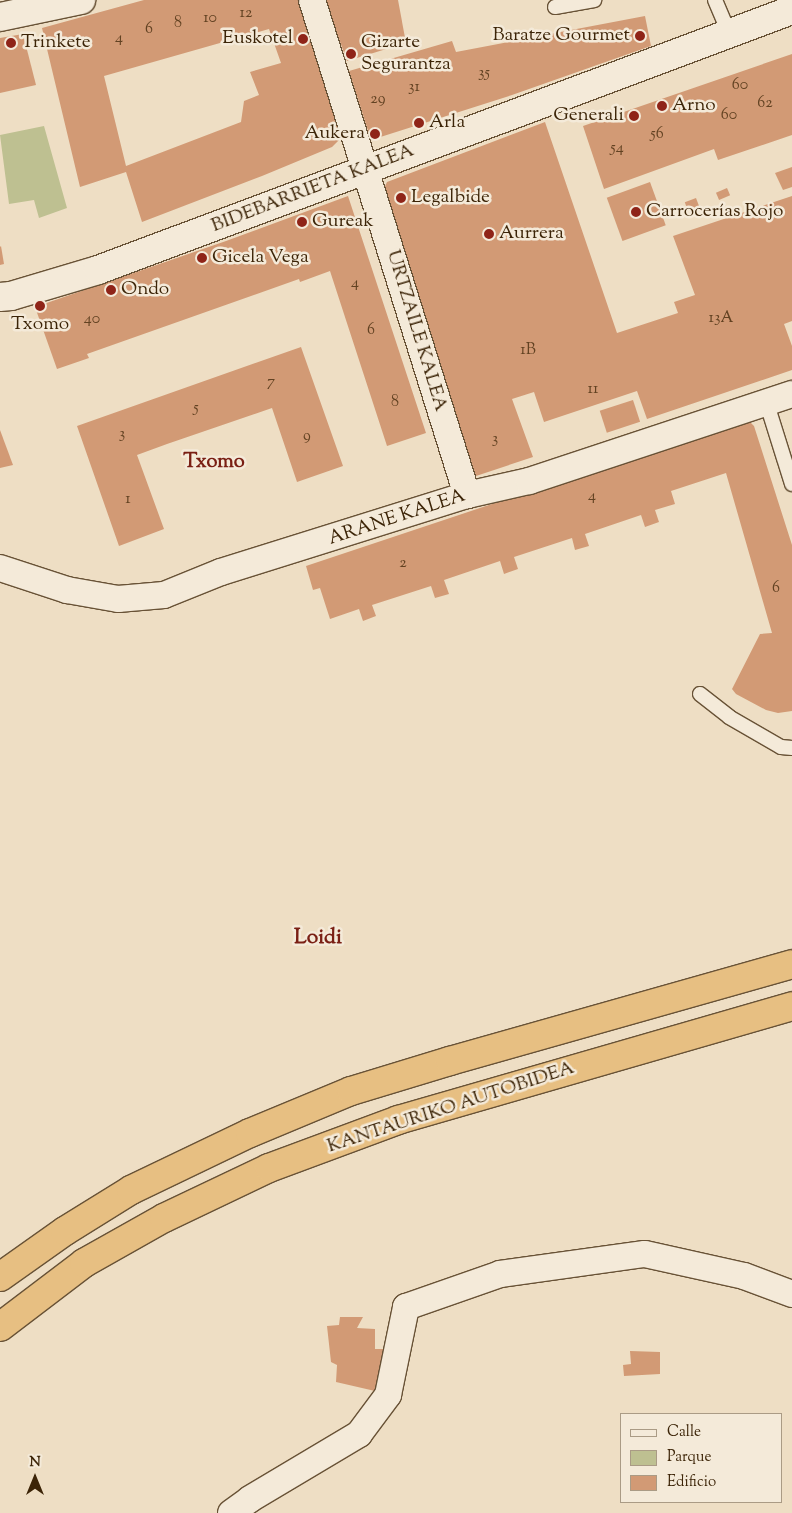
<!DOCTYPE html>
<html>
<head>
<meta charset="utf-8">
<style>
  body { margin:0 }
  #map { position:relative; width:792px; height:1513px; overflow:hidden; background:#eedec4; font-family:"Sorts Mill Goudy",serif }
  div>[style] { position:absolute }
  .green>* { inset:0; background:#bec091 }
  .building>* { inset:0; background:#d29a75; transform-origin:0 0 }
  .roads { filter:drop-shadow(1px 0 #685236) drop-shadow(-1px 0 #685236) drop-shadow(0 1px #685236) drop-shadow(0 -1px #685236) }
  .lane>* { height:14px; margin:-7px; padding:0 7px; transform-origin:7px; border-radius:7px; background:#f4ead9 }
  .street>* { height:26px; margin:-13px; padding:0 13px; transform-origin:13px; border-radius:13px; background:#f4ead9 }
  .secondary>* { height:28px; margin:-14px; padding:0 14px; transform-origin:14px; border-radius:14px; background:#f4ead9 }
  .highway>* { height:28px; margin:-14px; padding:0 14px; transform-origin:14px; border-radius:14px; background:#e7bf82 }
  .dots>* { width:14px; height:14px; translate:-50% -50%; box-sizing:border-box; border:2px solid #f4ead9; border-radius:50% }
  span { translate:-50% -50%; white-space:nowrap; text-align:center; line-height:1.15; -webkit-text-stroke:5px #f4ead9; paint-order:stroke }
  .number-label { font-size:16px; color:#624222 }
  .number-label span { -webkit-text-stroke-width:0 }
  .poi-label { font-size:19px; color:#3c2407 }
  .right { translate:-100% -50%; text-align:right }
  .left { translate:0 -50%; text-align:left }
  .street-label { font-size:19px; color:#3c2407 }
  .neighbourhood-label { font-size:20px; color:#7a1f14; font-weight:700 }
  .quarter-label { font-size:21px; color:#7a1f14; font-weight:700 }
  .legend { position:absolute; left:620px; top:1413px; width:162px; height:90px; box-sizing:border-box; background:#f4ead9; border:1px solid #aa9b85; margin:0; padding:6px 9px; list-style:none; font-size:15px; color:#3c2407 }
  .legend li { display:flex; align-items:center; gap:10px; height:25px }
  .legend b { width:25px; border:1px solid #aa9b85 }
  .north { position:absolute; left:10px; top:1453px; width:50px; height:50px; -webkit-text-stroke:4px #f4ead9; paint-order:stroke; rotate:0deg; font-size:14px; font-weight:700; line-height:20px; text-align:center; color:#3c2407 }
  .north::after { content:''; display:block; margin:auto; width:18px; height:22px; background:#3c2407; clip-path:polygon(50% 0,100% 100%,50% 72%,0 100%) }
</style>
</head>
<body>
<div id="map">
  <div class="green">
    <div style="clip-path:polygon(44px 126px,67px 208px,39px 218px,34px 200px,9px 204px,0 135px)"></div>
  </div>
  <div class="building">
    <div style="clip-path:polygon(evenodd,144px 0,298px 0,340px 129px,339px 140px,332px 147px,262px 176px,142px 222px,126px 172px,80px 187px,42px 28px,144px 0,269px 29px,281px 63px,250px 72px,259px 95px,244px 101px,241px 122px,126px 166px,104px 76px,269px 29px)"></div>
    <div style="clip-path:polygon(325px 0,398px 0,406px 43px,347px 61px)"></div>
    <div style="clip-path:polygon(645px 16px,651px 46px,512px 95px,371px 140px,349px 71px,452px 41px,456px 52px)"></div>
    <div style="clip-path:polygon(23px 34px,36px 85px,0 93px,0 38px)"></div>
    <div style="clip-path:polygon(792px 54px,792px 135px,718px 160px,714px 149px,604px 189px,583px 126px)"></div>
    <div style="clip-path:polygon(545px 122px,617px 333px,678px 313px,674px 302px,695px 295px,673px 236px,792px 196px,792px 321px,784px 324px,792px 346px,792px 370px,647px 419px,637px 391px,544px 422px,534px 392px,512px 399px,533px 457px,476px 476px,382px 193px,387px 182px)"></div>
    <div style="clip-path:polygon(792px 167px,792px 187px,783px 190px,775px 173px)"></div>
    <div style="left:650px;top:182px;width:46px;height:46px;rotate:70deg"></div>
    <div style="left:727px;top:188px;width:8px;height:12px;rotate:67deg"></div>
    <div style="clip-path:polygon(348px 196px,426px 433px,387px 446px,330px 271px,300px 282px,299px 279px,87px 354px,89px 358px,57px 369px,35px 307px,226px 241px)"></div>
    <div style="left:696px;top:198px;width:9px;height:12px;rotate:69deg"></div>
    <div style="clip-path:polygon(1px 246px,4px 264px,0 265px,0 247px)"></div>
    <div style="clip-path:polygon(301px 347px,343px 466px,297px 482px,272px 408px,167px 444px,137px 455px,164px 529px,119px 546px,77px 426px)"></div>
    <div style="left:633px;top:400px;width:23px;height:35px;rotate:72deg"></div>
    <div style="clip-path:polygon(741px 421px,749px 421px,754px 426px,792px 545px,792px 711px,778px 713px,766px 710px,736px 694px,732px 689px,760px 634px,772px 633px,726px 473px,671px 491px,675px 504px,655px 510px,659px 522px,645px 527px,641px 515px,585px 534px,589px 546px,575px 550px,572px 538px,514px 557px,518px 569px,504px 574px,500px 561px,444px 580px,449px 594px,435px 598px,431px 586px,372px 605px,376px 616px,363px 621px,359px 609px,330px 619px,320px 588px,313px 590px,306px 566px)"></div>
    <div style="clip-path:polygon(0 430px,13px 465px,0 468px)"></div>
    <div style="clip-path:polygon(340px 1317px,363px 1317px,357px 1328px,375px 1329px,375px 1349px,386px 1349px,385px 1371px,375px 1391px,336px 1382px,337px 1365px,331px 1362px,327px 1326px,339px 1325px)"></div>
    <div style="clip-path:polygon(630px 1351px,660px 1352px,660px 1374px,624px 1376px,623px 1365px,631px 1364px)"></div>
  </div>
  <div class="roads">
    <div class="lane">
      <div style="left:715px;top:0;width:36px;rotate:67deg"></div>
      <div style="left:555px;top:7px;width:40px;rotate:-10deg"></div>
      <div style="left:766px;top:401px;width:87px;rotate:72.6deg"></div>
      <div style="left:700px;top:694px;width:37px;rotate:38deg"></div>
      <div style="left:729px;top:717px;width:60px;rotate:30deg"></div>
      <div style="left:781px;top:747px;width:11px;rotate:5deg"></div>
    </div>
    <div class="street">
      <div style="left:312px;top:0;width:519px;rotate:72.61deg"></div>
      <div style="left:0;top:568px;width:71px;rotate:18.2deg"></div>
      <div style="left:67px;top:590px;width:52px;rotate:10deg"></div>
      <div style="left:118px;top:599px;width:46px;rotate:-5deg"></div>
      <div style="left:164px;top:595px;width:61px;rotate:-22deg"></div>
      <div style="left:221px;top:572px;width:258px;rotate:-17.4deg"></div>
      <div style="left:467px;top:495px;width:64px;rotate:-12.7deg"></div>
      <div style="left:529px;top:481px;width:277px;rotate:-18.3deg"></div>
      <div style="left:231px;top:1513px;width:24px;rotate:-36deg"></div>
      <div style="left:250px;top:1499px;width:127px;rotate:-30.8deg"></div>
      <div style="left:359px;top:1434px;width:49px;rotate:-53.4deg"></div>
      <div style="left:388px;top:1395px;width:90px;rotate:-78.4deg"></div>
      <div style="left:406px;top:1307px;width:100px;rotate:-19.3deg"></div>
      <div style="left:500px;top:1274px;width:146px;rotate:-7.9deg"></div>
      <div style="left:645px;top:1254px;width:101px;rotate:12.5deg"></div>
      <div style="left:744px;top:1276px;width:51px;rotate:20.6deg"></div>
    </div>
    <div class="secondary">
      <div style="left:0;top:17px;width:83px;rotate:-11.9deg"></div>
      <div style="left:0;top:297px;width:11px;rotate:-5deg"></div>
      <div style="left:11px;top:296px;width:91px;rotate:-16.6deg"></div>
      <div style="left:98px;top:270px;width:741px;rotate:-20.54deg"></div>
    </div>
    <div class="highway">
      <div style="left:0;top:1277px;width:80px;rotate:-35.3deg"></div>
      <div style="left:65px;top:1231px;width:78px;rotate:-31.8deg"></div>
      <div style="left:131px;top:1190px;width:132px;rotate:-25.6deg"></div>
      <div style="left:250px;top:1133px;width:109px;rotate:-22.6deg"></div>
      <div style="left:351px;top:1091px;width:103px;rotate:-16.9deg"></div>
      <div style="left:450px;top:1061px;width:355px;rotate:-15.8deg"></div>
      <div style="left:0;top:1327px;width:106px;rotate:-37.3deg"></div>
      <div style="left:84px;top:1263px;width:92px;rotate:-29.4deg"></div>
      <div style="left:164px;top:1218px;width:116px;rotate:-25.5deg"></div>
      <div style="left:269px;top:1168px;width:138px;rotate:-20.4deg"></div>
      <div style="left:398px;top:1120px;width:410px;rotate:-16.1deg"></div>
    </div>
  </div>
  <div class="dots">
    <div style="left:640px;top:36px;background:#8f2418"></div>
    <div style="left:303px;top:39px;background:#8f2418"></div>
    <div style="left:11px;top:43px;background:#8f2418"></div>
    <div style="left:351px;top:54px;background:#8f2418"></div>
    <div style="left:662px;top:106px;background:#8f2418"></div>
    <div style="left:634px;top:116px;background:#8f2418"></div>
    <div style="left:419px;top:123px;background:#8f2418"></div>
    <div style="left:375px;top:134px;background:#8f2418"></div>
    <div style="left:401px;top:198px;background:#8f2418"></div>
    <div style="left:636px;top:212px;background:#8f2418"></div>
    <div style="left:302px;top:222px;background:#8f2418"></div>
    <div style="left:489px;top:234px;background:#8f2418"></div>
    <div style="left:202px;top:258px;background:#8f2418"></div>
    <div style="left:111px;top:290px;background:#8f2418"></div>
    <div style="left:40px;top:306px;background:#8f2418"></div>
  </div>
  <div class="number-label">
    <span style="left:246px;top:14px">12</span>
    <span style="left:210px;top:19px">10</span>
    <span style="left:178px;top:24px">8</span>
    <span style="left:149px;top:30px">6</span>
    <span style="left:119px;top:39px">4</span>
    <span style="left:484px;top:74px">35</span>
    <span style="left:740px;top:86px">60</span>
    <span style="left:414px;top:88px">31</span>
    <span style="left:378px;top:100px">29</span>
    <span style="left:765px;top:104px">62</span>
    <span style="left:729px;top:116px">60</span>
    <span style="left:657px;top:135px">56</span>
    <span style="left:617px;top:149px">54</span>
    <span style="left:355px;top:284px">4</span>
    <span style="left:721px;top:319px">13A</span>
    <span style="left:92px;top:320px">40</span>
    <span style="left:371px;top:331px">6</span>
    <span style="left:528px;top:351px">1B</span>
    <span style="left:271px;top:383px">7</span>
    <span style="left:593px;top:390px">11</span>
    <span style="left:395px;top:403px">8</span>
    <span style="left:196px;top:409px">5</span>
    <span style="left:122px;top:435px">3</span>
    <span style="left:307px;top:437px">9</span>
    <span style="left:495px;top:440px">3</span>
    <span style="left:592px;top:497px">4</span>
    <span style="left:128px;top:500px">1</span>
    <span style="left:403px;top:564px">2</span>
    <span style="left:776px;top:589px">6</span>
  </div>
  <div class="poi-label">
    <span class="right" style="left:630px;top:36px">Baratze Gourmet</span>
    <span class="right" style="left:293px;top:39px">Euskotel</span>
    <span class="left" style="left:21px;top:43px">Trinkete</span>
    <span class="left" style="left:361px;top:54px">Gizarte<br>Segurantza</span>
    <span class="left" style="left:672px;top:106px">Arno</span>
    <span class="right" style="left:624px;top:116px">Generali</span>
    <span class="left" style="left:429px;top:123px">Arla</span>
    <span class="right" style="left:365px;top:134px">Aukera</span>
    <span class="left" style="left:411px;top:198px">Legalbide</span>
    <span class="left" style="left:646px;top:212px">Carrocerías Rojo</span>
    <span class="left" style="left:312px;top:222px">Gureak</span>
    <span class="left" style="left:499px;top:234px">Aurrera</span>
    <span class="left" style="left:212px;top:258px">Gicela Vega</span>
    <span class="left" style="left:121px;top:290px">Ondo</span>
    <span style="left:40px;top:325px">Txomo</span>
  </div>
  <div class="street-label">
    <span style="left:313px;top:189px;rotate:-21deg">BIDEBARRIETA KALEA</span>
    <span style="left:416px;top:331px;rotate:73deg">URTZAILE KALEA</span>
    <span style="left:397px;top:518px;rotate:-18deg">ARANE KALEA</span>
    <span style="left:451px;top:1108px;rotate:-18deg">KANTAURIKO AUTOBIDEA</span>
  </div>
  <div class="neighbourhood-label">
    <span style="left:214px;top:462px">Txomo</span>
  </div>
  <div class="quarter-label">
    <span style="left:318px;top:938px">Loidi</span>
  </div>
  <ul class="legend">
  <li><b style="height:6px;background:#f4ead9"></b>Calle</li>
  <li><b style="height:14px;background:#bec091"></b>Parque</li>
  <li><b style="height:14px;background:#d29a75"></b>Edificio</li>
  </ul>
  <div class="north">N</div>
</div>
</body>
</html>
